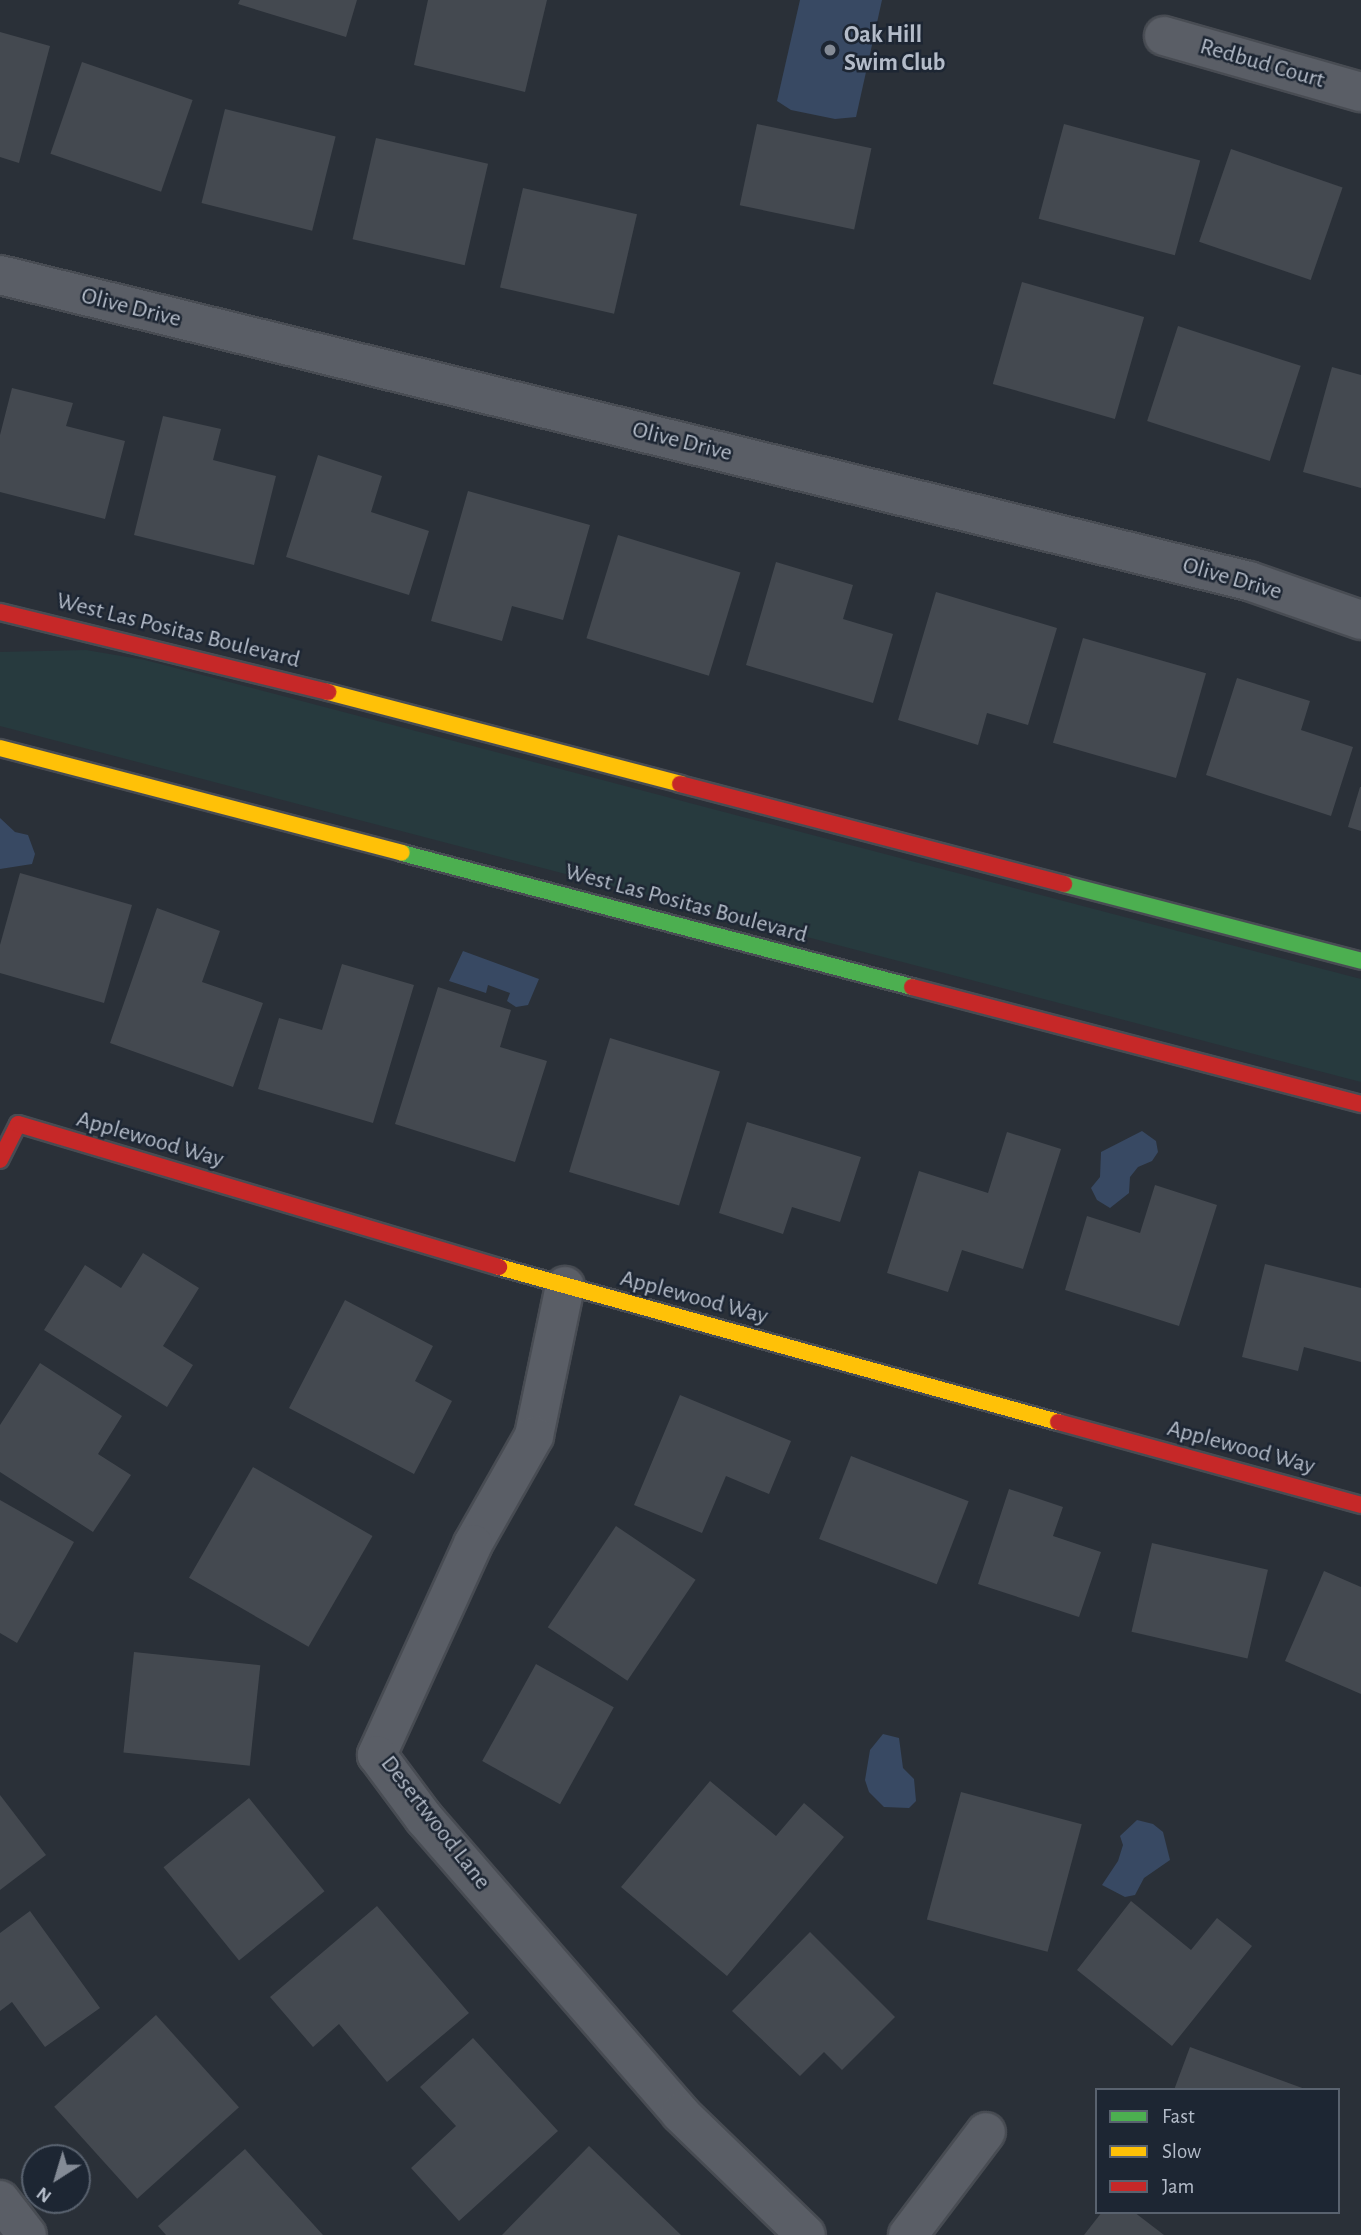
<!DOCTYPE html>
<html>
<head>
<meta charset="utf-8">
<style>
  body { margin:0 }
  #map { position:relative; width:1361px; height:2235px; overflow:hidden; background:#2a3038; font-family:"Alegreya Sans",sans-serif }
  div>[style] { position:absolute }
  .green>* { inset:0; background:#273a3e }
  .water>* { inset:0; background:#384963 }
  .building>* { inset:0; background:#444950; transform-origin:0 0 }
  .roads { filter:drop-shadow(2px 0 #484c53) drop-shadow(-2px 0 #484c53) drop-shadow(0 2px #484c53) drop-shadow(0 -2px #484c53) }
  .street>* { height:38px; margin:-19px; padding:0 19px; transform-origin:19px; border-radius:19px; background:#5a5e66 }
  .fast>* { height:16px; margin:-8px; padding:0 8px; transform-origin:8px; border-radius:8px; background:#4caf50 }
  .slow>* { height:16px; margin:-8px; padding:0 8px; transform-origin:8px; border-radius:8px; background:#ffc107 }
  .jam>* { height:16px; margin:-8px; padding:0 8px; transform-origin:8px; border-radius:8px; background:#c62828 }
  .dots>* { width:19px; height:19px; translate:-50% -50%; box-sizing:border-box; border:4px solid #1d2633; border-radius:50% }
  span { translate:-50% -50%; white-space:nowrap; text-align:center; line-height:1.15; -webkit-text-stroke:5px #1d2633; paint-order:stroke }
  .poi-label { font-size:24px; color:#b4bcc9; font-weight:700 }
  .left { translate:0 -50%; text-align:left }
  .street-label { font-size:24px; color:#b4bcc9 }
  .legend { position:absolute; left:1095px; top:2088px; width:245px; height:126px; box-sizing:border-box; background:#1d2633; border:2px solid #59626f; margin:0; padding:9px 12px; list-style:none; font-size:21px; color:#b4bcc9 }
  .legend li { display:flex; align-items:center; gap:14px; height:35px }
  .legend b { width:35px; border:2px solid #59626f }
  .north { position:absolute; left:21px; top:2144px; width:70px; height:70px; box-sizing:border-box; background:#1d2633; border:2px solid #59626f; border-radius:50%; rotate:217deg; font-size:19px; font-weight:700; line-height:28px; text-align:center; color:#b4bcc9 }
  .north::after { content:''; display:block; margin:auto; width:24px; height:32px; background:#848b96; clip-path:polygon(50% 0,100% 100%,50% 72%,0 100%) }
</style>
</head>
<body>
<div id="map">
  <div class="green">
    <div style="clip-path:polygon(86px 650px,145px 660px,1361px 979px,1361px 1082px,0 726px,0 652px)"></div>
  </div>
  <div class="water">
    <div style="clip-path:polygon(800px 0,882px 0,856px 117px,835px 119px,791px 110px,777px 101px)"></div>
    <div style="clip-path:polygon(0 818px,15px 832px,28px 835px,35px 854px,32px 864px,0 869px)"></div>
    <div style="clip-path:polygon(463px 951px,539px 979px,528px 1005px,516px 1007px,507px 1001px,510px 993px,488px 985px,486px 993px,449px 981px)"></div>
    <div style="clip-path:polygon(1142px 1131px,1156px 1141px,1158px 1152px,1152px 1161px,1138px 1167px,1130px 1177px,1129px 1193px,1110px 1208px,1097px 1200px,1091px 1188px,1100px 1177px,1101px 1152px)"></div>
    <div style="clip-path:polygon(883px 1734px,899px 1738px,903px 1768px,914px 1779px,916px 1801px,909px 1808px,884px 1807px,869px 1792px,865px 1780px,870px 1750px)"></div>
    <div style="clip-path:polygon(1137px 1820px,1153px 1824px,1163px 1832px,1170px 1860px,1144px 1878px,1135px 1895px,1125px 1897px,1102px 1885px,1118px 1861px,1123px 1845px,1120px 1836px)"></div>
  </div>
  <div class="building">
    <div style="clip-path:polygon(240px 0,357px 0,346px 37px,238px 4px)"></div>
    <div style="clip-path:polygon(428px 0,547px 0,525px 92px,414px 65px)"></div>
    <div style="clip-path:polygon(0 32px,50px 46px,19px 163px,0 157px)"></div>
    <div style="left:82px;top:62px;width:117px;height:97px;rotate:19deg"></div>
    <div style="left:225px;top:109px;width:114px;height:97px;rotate:14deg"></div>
    <div style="left:757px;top:124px;width:117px;height:83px;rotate:12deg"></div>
    <div style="left:1064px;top:124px;width:141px;height:98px;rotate:15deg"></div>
    <div style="left:376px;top:138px;width:115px;height:104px;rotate:13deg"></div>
    <div style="left:1231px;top:149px;width:118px;height:98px;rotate:19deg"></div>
    <div style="left:523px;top:188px;width:117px;height:102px;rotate:13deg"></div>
    <div style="left:1022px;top:282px;width:127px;height:106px;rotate:16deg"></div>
    <div style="left:1178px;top:326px;width:129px;height:100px;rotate:18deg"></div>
    <div style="clip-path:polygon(1332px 367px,1361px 375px,1361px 488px,1303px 472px)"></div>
    <div style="clip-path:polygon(12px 388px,73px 403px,66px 426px,125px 441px,105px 519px,0 492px,0 435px)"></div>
    <div style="clip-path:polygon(163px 416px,221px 429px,213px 460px,276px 476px,254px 565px,134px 535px)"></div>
    <div style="clip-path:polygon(318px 455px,382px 476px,371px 512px,429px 531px,409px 595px,286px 557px)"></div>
    <div style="clip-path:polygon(468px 491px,590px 525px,563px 620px,512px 606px,502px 641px,431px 621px)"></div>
    <div style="left:618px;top:535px;width:128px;height:108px;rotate:17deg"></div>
    <div style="clip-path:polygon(776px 562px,853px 585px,843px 619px,893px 634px,873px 703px,746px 665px)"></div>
    <div style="clip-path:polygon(936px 592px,1057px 628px,1028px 725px,987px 713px,978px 745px,898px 720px)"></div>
    <div style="left:1083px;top:638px;width:128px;height:109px;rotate:16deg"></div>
    <div style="clip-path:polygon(1237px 678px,1310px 701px,1301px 730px,1353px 747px,1331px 816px,1206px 775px)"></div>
    <div style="clip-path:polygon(1360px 787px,1361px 787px,1361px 831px,1348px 827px)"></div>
    <div style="clip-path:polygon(20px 873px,132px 905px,104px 1003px,0 973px,0 945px)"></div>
    <div style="clip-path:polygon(157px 908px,220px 931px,202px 982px,263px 1003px,233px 1087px,110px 1043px)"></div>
    <div style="clip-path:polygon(342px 964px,414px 985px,373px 1123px,258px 1089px,279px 1018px,322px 1030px)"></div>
    <div style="clip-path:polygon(438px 987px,511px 1010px,500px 1047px,547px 1061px,515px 1162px,395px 1124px)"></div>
    <div style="left:610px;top:1038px;width:115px;height:140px;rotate:17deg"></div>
    <div style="clip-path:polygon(747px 1122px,861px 1157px,840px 1222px,792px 1207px,783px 1234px,719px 1213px)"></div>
    <div style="clip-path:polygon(1007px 1132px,1061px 1149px,1023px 1269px,962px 1250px,948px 1292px,887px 1273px,919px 1171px,988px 1193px)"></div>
    <div style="clip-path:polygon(1155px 1185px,1217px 1205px,1179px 1326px,1065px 1290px,1087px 1216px,1140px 1233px)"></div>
    <div style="clip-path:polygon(143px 1253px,199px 1288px,163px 1346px,193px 1365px,167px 1407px,44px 1330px,85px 1265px,121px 1288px)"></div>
    <div style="clip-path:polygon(1265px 1264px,1361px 1288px,1361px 1362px,1304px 1347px,1298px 1371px,1242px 1357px)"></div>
    <div style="clip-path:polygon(345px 1300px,433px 1346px,415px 1381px,452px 1401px,414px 1474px,289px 1408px)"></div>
    <div style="clip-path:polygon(40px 1363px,122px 1416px,98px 1454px,131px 1475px,93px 1532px,0 1472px,0 1425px)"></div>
    <div style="clip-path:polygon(680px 1395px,791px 1441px,769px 1494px,726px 1476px,702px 1533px,634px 1505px)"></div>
    <div style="left:851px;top:1456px;width:126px;height:89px;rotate:21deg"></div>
    <div style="left:253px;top:1467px;width:138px;height:128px;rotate:30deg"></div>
    <div style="clip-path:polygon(1009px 1489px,1063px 1507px,1053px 1536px,1101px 1552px,1079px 1617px,978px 1584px)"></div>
    <div style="clip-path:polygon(0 1500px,74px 1542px,17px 1643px,0 1633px)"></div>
    <div style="left:616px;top:1526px;width:96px;height:122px;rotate:34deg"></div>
    <div style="left:1152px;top:1543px;width:119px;height:91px;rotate:13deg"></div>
    <div style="clip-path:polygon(1324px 1571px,1361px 1587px,1361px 1694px,1285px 1661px)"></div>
    <div style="left:134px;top:1652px;width:127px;height:101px;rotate:6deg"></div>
    <div style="left:536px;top:1664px;width:89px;height:111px;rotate:29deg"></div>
    <div style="clip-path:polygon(710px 1781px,776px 1836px,804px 1803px,844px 1837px,727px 1976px,621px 1887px)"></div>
    <div style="left:961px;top:1792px;width:125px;height:132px;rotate:15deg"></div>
    <div style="clip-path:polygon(0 1795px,46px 1855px,0 1890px)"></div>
    <div style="left:249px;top:1798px;width:120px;height:110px;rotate:51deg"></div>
    <div style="clip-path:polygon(1131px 1901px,1191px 1950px,1217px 1918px,1252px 1946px,1172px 2046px,1077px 1970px)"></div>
    <div style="clip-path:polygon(377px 1906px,469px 2013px,387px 2082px,339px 2024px,313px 2047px,270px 1997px)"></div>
    <div style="clip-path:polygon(30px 1911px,100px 2008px,45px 2047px,12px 2002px,0 2011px,0 1933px)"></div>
    <div style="clip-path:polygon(810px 1932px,895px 2017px,842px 2070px,824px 2052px,800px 2076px,732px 2011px)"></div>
    <div style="left:156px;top:2015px;width:124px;height:137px;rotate:48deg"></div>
    <div style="clip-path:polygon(473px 2038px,558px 2131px,459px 2221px,411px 2168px,456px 2126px,420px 2087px)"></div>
    <div style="clip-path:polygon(1190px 2047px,1305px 2089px,1305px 2090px,1174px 2090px)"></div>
    <div style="clip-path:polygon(589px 2146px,681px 2235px,502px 2235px)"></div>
    <div style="clip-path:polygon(245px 2149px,323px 2235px,166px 2235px,158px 2226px)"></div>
    <div style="clip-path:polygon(1102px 2212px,1134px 2212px,1164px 2235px,1084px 2235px)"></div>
  </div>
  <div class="roads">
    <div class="street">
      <div style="left:1164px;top:36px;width:205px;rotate:15.9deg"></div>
      <div style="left:0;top:275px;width:1286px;rotate:13.77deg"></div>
      <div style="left:1249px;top:581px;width:119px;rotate:19.2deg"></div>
      <div style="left:565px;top:1286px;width:153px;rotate:101.7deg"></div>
      <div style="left:534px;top:1436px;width:124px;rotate:119.5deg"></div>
      <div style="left:473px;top:1544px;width:232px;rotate:114.5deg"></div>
      <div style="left:377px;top:1755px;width:79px;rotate:53.3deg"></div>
      <div style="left:424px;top:1818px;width:391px;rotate:49deg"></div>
      <div style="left:680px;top:2113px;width:175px;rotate:44.1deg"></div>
      <div style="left:0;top:2200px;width:44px;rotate:52.4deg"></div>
      <div style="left:908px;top:2235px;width:129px;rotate:-52.9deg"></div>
    </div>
    <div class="fast">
      <div style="left:402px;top:853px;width:527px;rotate:14.72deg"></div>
      <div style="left:1064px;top:884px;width:307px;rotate:14.5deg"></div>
    </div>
    <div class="slow">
      <div style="left:328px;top:692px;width:364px;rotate:14.6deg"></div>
      <div style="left:0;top:748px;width:415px;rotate:14.6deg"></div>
      <div style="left:499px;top:1267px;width:580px;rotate:15.5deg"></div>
    </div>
    <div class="jam">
      <div style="left:0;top:612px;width:338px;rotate:13.7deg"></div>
      <div style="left:680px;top:784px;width:397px;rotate:14.6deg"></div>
      <div style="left:912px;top:987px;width:464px;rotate:14.6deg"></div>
      <div style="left:0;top:1160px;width:40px;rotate:-63.4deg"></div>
      <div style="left:18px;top:1124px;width:502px;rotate:16.56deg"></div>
      <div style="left:1058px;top:1422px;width:314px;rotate:15.3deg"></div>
    </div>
  </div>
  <div class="dots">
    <div style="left:830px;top:50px;background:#848b96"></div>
  </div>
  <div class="poi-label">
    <span class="left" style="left:844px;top:50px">Oak Hill<br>Swim Club</span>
  </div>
  <div class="street-label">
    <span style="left:1262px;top:64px;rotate:16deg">Redbud Court</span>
    <span style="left:131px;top:308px;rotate:14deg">Olive Drive</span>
    <span style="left:682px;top:442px;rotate:14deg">Olive Drive</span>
    <span style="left:1232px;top:579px;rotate:16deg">Olive Drive</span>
    <span style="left:178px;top:631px;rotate:14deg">West Las Positas Boulevard</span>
    <span style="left:686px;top:904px;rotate:15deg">West Las Positas Boulevard</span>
    <span style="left:150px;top:1140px;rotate:16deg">Applewood Way</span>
    <span style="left:694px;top:1298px;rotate:15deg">Applewood Way</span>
    <span style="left:1241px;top:1448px;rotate:15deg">Applewood Way</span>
    <span style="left:435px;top:1823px;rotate:52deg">Desertwood Lane</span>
  </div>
  <ul class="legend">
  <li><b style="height:9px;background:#4caf50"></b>Fast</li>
  <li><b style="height:9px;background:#ffc107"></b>Slow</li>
  <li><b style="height:9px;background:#c62828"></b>Jam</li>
  </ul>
  <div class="north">N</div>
</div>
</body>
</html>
